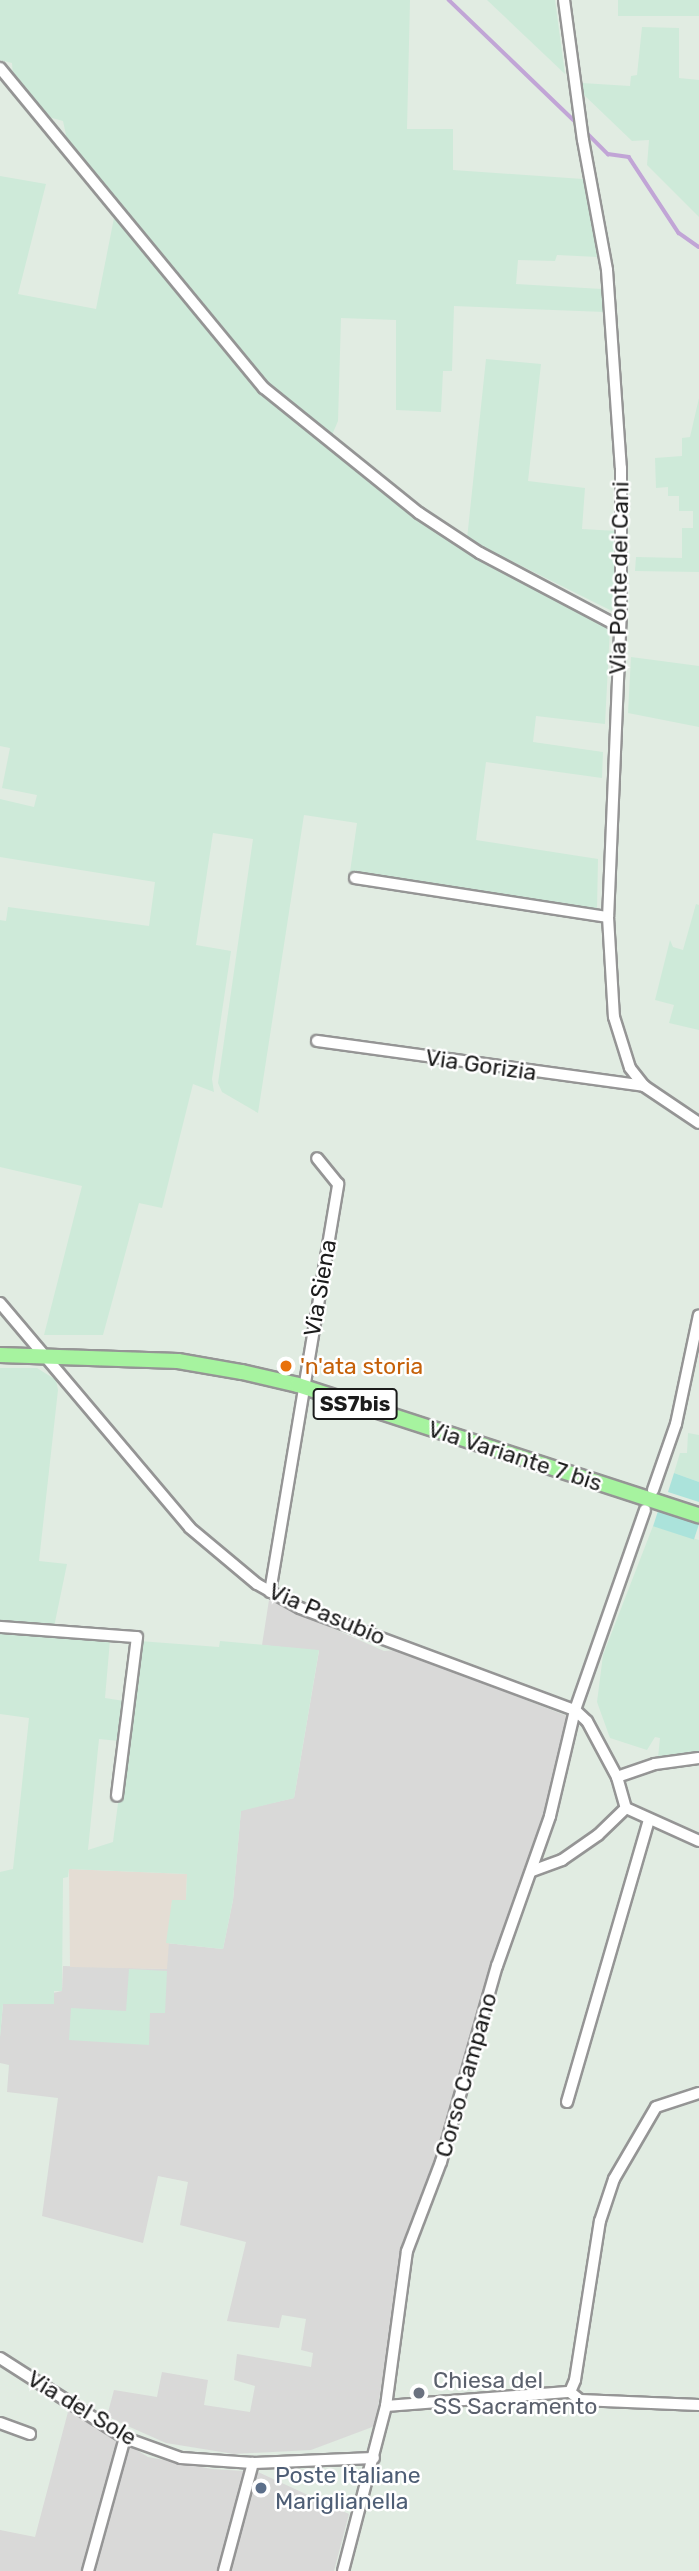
<!DOCTYPE html>
<html>
<head>
<meta charset="utf-8">
<style>
  body { margin:0 }
  #map { position:relative; width:699px; height:2571px; overflow:hidden; background:#e1ece2; font-family:Rubik,sans-serif }
  div>[style] { position:absolute }
  .residential>* { inset:0; background:#d9d9d8 }
  .industrial>* { inset:0; background:#e4ddd4 }
  .farmland>* { inset:0; background:#ceead9; transform-origin:0 0 }
  .grass>* { inset:0; background:#abe3db; transform-origin:0 0 }
  .stream>* { height:3.5px; margin:-1.75px; padding:0 1.75px; transform-origin:1.75px; border-radius:1.75px; background:#c1a5d6 }
  .roads { filter:drop-shadow(2px 0 #959595) drop-shadow(-2px 0 #959595) drop-shadow(0 2px #959595) drop-shadow(0 -2px #959595) }
  .minor>* { height:10px; margin:-5px; padding:0 5px; transform-origin:5px; border-radius:5px; background:#fff }
  .major>* { height:14px; margin:-7px; padding:0 7px; transform-origin:7px; border-radius:7px; background:#a6f39f }
  .dots>* { width:19px; height:19px; translate:-50% -50%; box-sizing:border-box; border:4px solid #fff; border-radius:50% }
  span { translate:-50% -50%; white-space:nowrap; text-align:center; line-height:1.15; -webkit-text-stroke:5px #fff; paint-order:stroke }
  .shield-label span { padding:2px 5px; background:#fff; border:2px solid; border-radius:5px; -webkit-text-stroke-width:0 }
  .shield-label { font-size:21px; color:#1b1b1b; font-weight:700 }
  .street-label { font-size:23px; color:#1b1b1b }
  .food-label { font-size:23px; color:#c56008 }
  .left { translate:0 -50%; text-align:left }
  .worship-label { font-size:23px; color:#5b616d }
  .service-label { font-size:23px; color:#4e5e75 }
</style>
</head>
<body>
<div id="map">
  <div class="residential">
    <div style="clip-path:polygon(269px 1600px,384px 1651px,397px 1650px,567px 1716px,534px 1856px,438px 2161px,404px 2241px,375px 2426px,311px 2450px,234px 2454px,166px 2443px,123px 2424px,107px 2416px,114px 2390px,157px 2397px,162px 2372px,208px 2380px,204px 2405px,250px 2412px,255px 2386px,234px 2380px,237px 2354px,311px 2367px,313px 2353px,301px 2350px,306px 2319px,282px 2315px,279px 2328px,227px 2321px,246px 2242px,180px 2225px,188px 2182px,158px 2176px,143px 2243px,42px 2216px,58px 2098px,7px 2092px,9px 2065px,0 2063px,0 2037px,3px 2004px,62px 1991px,63px 1966px,166px 1969px,166px 1943px,223px 1949px,233px 1900px,241px 1810px,294px 1798px,319px 1651px,262px 1645px)"></div>
    <div style="clip-path:polygon(69px 2408px,148px 2457px,212px 2469px,258px 2472px,349px 2514px,334px 2571px,0 2571px,0 2530px,35px 2537px)"></div>
  </div>
  <div class="industrial">
    <div style="clip-path:polygon(69px 1869px,187px 1874px,186px 1901px,172px 1901px,167px 1969px,70px 1967px)"></div>
  </div>
  <div class="farmland">
    <div style="clip-path:polygon(0 0,410px 0,407px 129px,453px 129px,453px 170px,583px 179px,598px 257px,557px 255px,555px 261px,518px 260px,516px 284px,602px 289px,605px 312px,454px 306px,452px 371px,443px 371px,441px 412px,396px 410px,396px 320px,341px 318px,338px 421px,332px 435px,269px 387px,62px 137px,66px 135px,63px 121px,45px 116px,13px 76px,12px 63px,0 60px)"></div>
    <div style="clip-path:polygon(487px 0,555px 0,565px 74px)"></div>
    <div style="left:618px;top:0;width:81px;height:16px"></div>
    <div style="clip-path:polygon(642px 27px,679px 28px,679px 78px,699px 80px,699px 217px,647px 165px,649px 140px,632px 141px,583px 94px,582px 83px,630px 86px,631px 76px,637px 75px)"></div>
    <div style="clip-path:polygon(0 176px,46px 184px,18px 294px,96px 309px,114px 218px,251px 384px,293px 421px,420px 518px,501px 570px,610px 628px,605px 724px,536px 716px,533px 742px,603px 752px,602px 778px,486px 762px,476px 840px,598px 859px,597px 909px,350px 872px,357px 823px,304px 815px,258px 1113px,222px 1092px,218px 1083px,253px 839px,213px 833px,196px 945px,231px 951px,212px 1079px,214px 1092px,193px 1084px,162px 1208px,139px 1203px,103px 1335px,44px 1335px,82px 1186px,0 1167px,0 920px,6px 921px,8px 907px,149px 926px,155px 882px,0 857px,0 799px,34px 807px,37px 795px,2px 788px,10px 748px,0 746px)"></div>
    <div style="clip-path:polygon(486px 359px,541px 364px,528px 481px,585px 488px,582px 529px,617px 531px,612px 611px,467px 539px)"></div>
    <div style="clip-path:polygon(699px 398px,699px 572px,635px 571px,636px 557px,682px 558px,682px 528px,693px 528px,693px 511px,679px 511px,679px 496px,668px 496px,668px 487px,656px 488px,655px 458px,682px 456px,682px 438px,690px 437px)"></div>
    <div style="clip-path:polygon(631px 657px,699px 666px,699px 727px,628px 713px)"></div>
    <div style="clip-path:polygon(696px 904px,699px 905px,699px 1030px,669px 1023px,674px 1005px,655px 1000px,670px 940px,673px 947px,683px 950px)"></div>
    <div style="clip-path:polygon(0 1368px,37px 1368px,56px 1380px,58px 1390px,39px 1561px,67px 1564px,54px 1627px,0 1623px)"></div>
    <div style="clip-path:polygon(688px 1433px,699px 1435px,699px 1482px,674px 1473px,680px 1453px,687px 1453px)"></div>
    <div style="clip-path:polygon(653px 1526px,699px 1540px,699px 1754px,658px 1758px,660px 1738px,655px 1737px,647px 1750px,610px 1738px,597px 1702px,603px 1655px)"></div>
    <div style="clip-path:polygon(0 1630px,110px 1640px,105px 1698px,124px 1701px,119px 1741px,99px 1739px,88px 1850px,113px 1842px,139px 1641px,219px 1647px,220px 1641px,319px 1650px,294px 1798px,241px 1811px,233px 1900px,223px 1949px,166px 1943px,172px 1900px,186px 1900px,187px 1874px,69px 1869px,68px 1877px,63px 1878px,62px 1991px,54px 1991px,54px 2004px,3px 2004px,0 2037px,0 1872px,13px 1869px,29px 1718px,0 1714px)"></div>
    <div style="clip-path:polygon(129px 1969px,167px 1971px,165px 2013px,150px 2013px,149px 2045px,69px 2040px,71px 2008px,126px 2011px)"></div>
  </div>
  <div class="grass">
    <div style="clip-path:polygon(674px 1473px,699px 1482px,699px 1502px,668px 1492px)"></div>
    <div style="left:658px;top:1511px;width:43px;height:16px;rotate:18deg"></div>
  </div>
  <div class="stream">
    <div style="left:449px;top:0;width:178px;rotate:43.9deg"></div>
    <div style="left:585px;top:131px;width:33px;rotate:45deg"></div>
    <div style="left:608px;top:154px;width:21px;rotate:8deg"></div>
    <div style="left:629px;top:157px;width:91px;rotate:56.7deg"></div>
    <div style="left:679px;top:233px;width:24px;rotate:35deg"></div>
  </div>
  <div class="roads">
    <div class="minor">
      <div style="left:564px;top:0;width:141px;rotate:82.3deg"></div>
      <div style="left:583px;top:140px;width:132px;rotate:79.5deg"></div>
      <div style="left:607px;top:270px;width:198px;rotate:86deg"></div>
      <div style="left:621px;top:468px;width:141px;rotate:90deg"></div>
      <div style="left:621px;top:609px;width:308px;rotate:92.4deg"></div>
      <div style="left:608px;top:917px;width:100px;rotate:86.6deg"></div>
      <div style="left:614px;top:1017px;width:53px;rotate:72.6deg"></div>
      <div style="left:630px;top:1068px;width:23px;rotate:52deg"></div>
      <div style="left:644px;top:1086px;width:66px;rotate:33.9deg"></div>
      <div style="left:0;top:68px;width:415px;rotate:50.5deg"></div>
      <div style="left:264px;top:388px;width:199px;rotate:38.9deg"></div>
      <div style="left:419px;top:513px;width:73px;rotate:33.3deg"></div>
      <div style="left:480px;top:553px;width:158px;rotate:27.9deg"></div>
      <div style="left:355px;top:878px;width:256px;rotate:8.8deg"></div>
      <div style="left:317px;top:1041px;width:330px;rotate:7.8deg"></div>
      <div style="left:0;top:1303px;width:294px;rotate:49.8deg"></div>
      <div style="left:190px;top:1528px;width:87px;rotate:39.9deg"></div>
      <div style="left:257px;top:1584px;width:49px;rotate:29.2deg"></div>
      <div style="left:300px;top:1608px;width:293px;rotate:20.4deg"></div>
      <div style="left:575px;top:1710px;width:16px;rotate:43deg"></div>
      <div style="left:587px;top:1721px;width:64px;rotate:61.8deg"></div>
      <div style="left:617px;top:1777px;width:32px;rotate:74deg"></div>
      <div style="left:626px;top:1808px;width:80px;rotate:24.3deg"></div>
      <div style="left:653px;top:1490px;width:70px;rotate:-70.8deg"></div>
      <div style="left:676px;top:1424px;width:111px;rotate:-78.1deg"></div>
      <div style="left:270px;top:1592px;width:414px;rotate:-80.5deg"></div>
      <div style="left:338px;top:1184px;width:33px;rotate:-129deg"></div>
      <div style="left:0;top:1627px;width:137px;rotate:4.2deg"></div>
      <div style="left:137px;top:1637px;width:160px;rotate:97.2deg"></div>
      <div style="left:617px;top:1777px;width:40px;rotate:-18.9deg"></div>
      <div style="left:655px;top:1764px;width:44px;rotate:-7.8deg"></div>
      <div style="left:532px;top:1871px;width:32px;rotate:-20deg"></div>
      <div style="left:562px;top:1860px;width:44px;rotate:-34.8deg"></div>
      <div style="left:598px;top:1835px;width:39px;rotate:-44deg"></div>
      <div style="left:567px;top:2102px;width:294px;rotate:-73.8deg"></div>
      <div style="left:0;top:2358px;width:148px;rotate:32.6deg"></div>
      <div style="left:125px;top:2438px;width:59px;rotate:19.7deg"></div>
      <div style="left:181px;top:2458px;width:72px;rotate:4deg"></div>
      <div style="left:253px;top:2463px;width:121px;rotate:-2.4deg"></div>
      <div style="left:570px;top:2392px;width:13px;rotate:-67deg"></div>
      <div style="left:575px;top:2380px;width:161px;rotate:-81.1deg"></div>
      <div style="left:600px;top:2221px;width:44px;rotate:-71.6deg"></div>
      <div style="left:614px;top:2179px;width:83px;rotate:-59.7deg"></div>
      <div style="left:656px;top:2107px;width:45px;rotate:-18deg"></div>
      <div style="left:570px;top:2392px;width:13px;rotate:39deg"></div>
      <div style="left:580px;top:2400px;width:119px;rotate:2.4deg"></div>
      <div style="left:386px;top:2406px;width:185px;rotate:-4.4deg"></div>
      <div style="left:0;top:2423px;width:32px;rotate:20deg"></div>
      <div style="left:88px;top:2571px;width:138px;rotate:-74.5deg"></div>
      <div style="left:224px;top:2571px;width:112px;rotate:-75deg"></div>
      <div style="left:343px;top:2571px;width:171px;rotate:-75.4deg"></div>
      <div style="left:386px;top:2406px;width:156px;rotate:-82.3deg"></div>
      <div style="left:407px;top:2251px;width:95px;rotate:-69.1deg"></div>
      <div style="left:441px;top:2162px;width:204px;rotate:-74.1deg"></div>
      <div style="left:497px;top:1966px;width:159px;rotate:-70.5deg"></div>
      <div style="left:550px;top:1816px;width:109px;rotate:-76.7deg"></div>
      <div style="left:575px;top:1710px;width:212px;rotate:-70.7deg"></div>
    </div>
    <div class="major">
      <div style="left:0;top:1355px;width:178px;rotate:1.9deg"></div>
      <div style="left:178px;top:1361px;width:65px;rotate:9.8deg"></div>
      <div style="left:242px;top:1372px;width:57px;rotate:13.1deg"></div>
      <div style="left:298px;top:1385px;width:422px;rotate:18deg"></div>
    </div>
  </div>
  <div class="dots">
    <div style="left:286px;top:1366px;background:#e8710a"></div>
    <div style="left:419px;top:2393px;background:#6b7280"></div>
    <div style="left:261px;top:2488px;background:#5c6f8a"></div>
  </div>
  <div class="shield-label">
    <span style="left:355px;top:1404px">SS7bis</span>
  </div>
  <div class="street-label">
    <span style="left:619px;top:578px;rotate:-89deg">Via Ponte dei Cani</span>
    <span style="left:481px;top:1065px;rotate:8deg">Via Gorizia</span>
    <span style="left:320px;top:1288px;rotate:-80deg">Via Siena</span>
    <span style="left:515px;top:1456px;rotate:18deg">Via Variante 7 bis</span>
    <span style="left:327px;top:1614px;rotate:23deg">Via Pasubio</span>
    <span style="left:466px;top:2075px;rotate:-74deg">Corso Campano</span>
    <span style="left:82px;top:2408px;rotate:31deg">Via del Sole</span>
  </div>
  <div class="food-label">
    <span class="left" style="left:300px;top:1366px">'n'ata storia</span>
  </div>
  <div class="worship-label">
    <span class="left" style="left:433px;top:2393px">Chiesa del<br>SS Sacramento</span>
  </div>
  <div class="service-label">
    <span class="left" style="left:275px;top:2488px">Poste Italiane<br>Mariglianella</span>
  </div>
</div>
</body>
</html>
